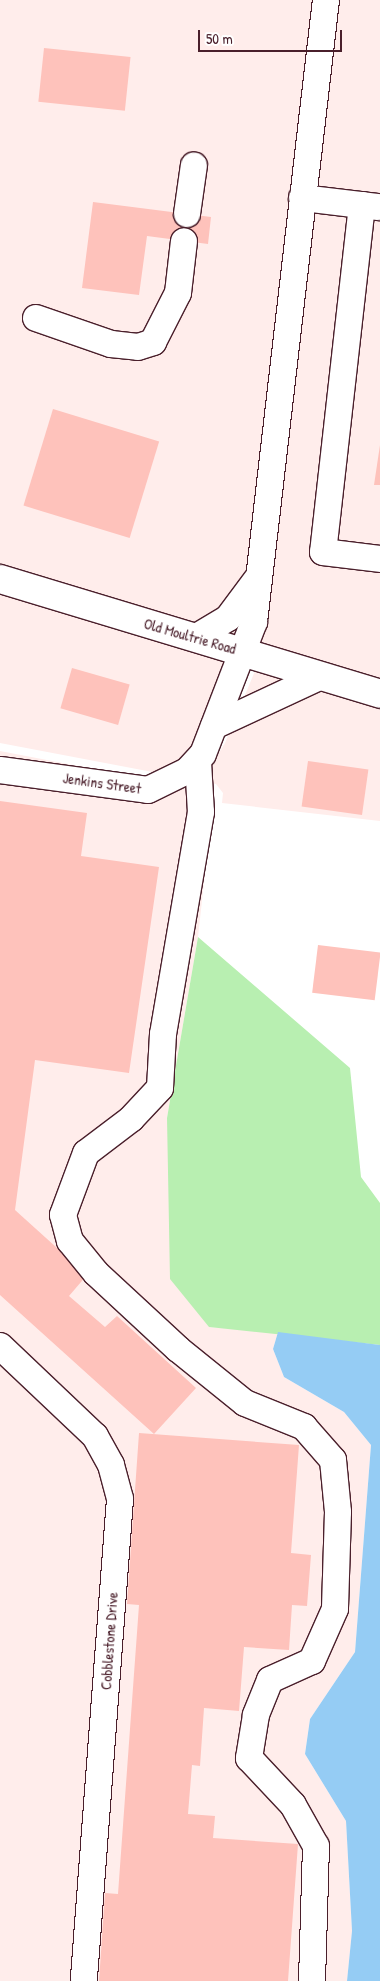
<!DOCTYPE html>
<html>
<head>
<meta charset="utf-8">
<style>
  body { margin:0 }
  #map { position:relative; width:380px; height:1981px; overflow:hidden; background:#fff; font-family:"Patrick Hand",sans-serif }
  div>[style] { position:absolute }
  .built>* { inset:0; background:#ffedeb }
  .green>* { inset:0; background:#b8efb1 }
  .water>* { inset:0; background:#95ccf4 }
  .building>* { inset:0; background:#fec2bb; transform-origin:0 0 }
  .roads { filter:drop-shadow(1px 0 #4a1f2b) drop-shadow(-1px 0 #4a1f2b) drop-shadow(0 1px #4a1f2b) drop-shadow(0 -1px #4a1f2b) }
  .minor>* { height:26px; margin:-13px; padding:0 13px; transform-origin:13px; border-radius:13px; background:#fff }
  .major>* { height:28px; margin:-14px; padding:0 14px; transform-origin:14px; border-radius:14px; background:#fff }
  span { translate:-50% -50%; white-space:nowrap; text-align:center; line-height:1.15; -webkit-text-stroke:5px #fff; paint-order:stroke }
  .street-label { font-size:15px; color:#4a1f2b }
  .scale { position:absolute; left:198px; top:30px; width:144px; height:22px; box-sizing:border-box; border:2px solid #4a1f2b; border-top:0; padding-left:6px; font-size:15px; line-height:18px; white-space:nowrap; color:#4a1f2b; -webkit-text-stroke:4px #fff; paint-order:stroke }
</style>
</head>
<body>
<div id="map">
  <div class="built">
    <div style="clip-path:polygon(0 0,380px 0,380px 679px,0 569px)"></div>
    <div style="clip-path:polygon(0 590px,236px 659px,195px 751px,163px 774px,0 743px)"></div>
    <div style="clip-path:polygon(257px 666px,380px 704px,380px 821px,222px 803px,223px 793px,216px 784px,194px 780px,212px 764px,225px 743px)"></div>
    <div style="clip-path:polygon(0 751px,214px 792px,198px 937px,167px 1118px,209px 1327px,278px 1332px,273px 1349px,284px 1377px,344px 1412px,371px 1445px,355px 1652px,310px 1719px,305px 1754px,346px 1821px,352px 1931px,347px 1981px,0 1981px)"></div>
  </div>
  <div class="green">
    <div style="clip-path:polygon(198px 937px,350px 1068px,361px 1177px,380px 1203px,380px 1345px,209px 1327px,170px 1279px,167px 1118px)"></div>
  </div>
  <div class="water">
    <div style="clip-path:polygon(278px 1332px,380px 1345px,380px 1981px,347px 1981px,352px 1931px,346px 1821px,305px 1754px,310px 1719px,355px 1652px,371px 1445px,344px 1412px,284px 1377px,273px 1349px)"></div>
  </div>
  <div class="building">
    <div style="left:44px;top:48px;width:87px;height:54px;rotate:6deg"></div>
    <div style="clip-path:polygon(93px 202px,211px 217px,208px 244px,147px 236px,139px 295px,82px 288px)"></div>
    <div style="left:53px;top:409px;width:111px;height:101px;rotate:17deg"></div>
    <div style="clip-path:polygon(380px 445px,380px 485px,374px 485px)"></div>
    <div style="left:72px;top:668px;width:60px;height:42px;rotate:16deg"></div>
    <div style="left:308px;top:761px;width:61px;height:46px;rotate:8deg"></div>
    <div style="clip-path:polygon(0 801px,87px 813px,81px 856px,159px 867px,129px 1073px,35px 1060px,15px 1210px,87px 1275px,69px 1296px,105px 1327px,117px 1316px,196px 1388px,154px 1434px,0 1295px)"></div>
    <div style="left:318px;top:945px;width:63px;height:48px;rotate:7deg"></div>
    <div style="clip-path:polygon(139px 1433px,299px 1445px,291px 1553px,311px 1555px,307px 1606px,292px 1605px,289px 1650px,244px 1647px,239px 1711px,204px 1708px,200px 1766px,192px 1765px,188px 1814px,215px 1816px,213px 1838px,298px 1844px,288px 1981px,99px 1981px,105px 1893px,118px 1894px,139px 1605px,127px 1604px)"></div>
  </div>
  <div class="roads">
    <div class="minor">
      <div style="left:302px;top:198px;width:77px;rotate:6.8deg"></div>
      <div style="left:362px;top:205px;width:349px;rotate:96.4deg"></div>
      <div style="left:323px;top:552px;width:57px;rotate:7deg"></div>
      <div style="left:187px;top:214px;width:49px;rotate:-81.9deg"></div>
      <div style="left:36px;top:318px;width:79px;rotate:19.1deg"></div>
      <div style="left:111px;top:344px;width:27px;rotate:6deg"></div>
      <div style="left:138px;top:347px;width:16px;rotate:-18deg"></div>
      <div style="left:153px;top:342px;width:55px;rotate:-63deg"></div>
      <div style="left:178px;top:293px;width:52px;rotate:-83.4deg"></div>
      <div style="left:195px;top:638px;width:39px;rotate:-31deg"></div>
      <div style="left:228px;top:618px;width:49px;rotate:-53.4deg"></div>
      <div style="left:214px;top:726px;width:118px;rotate:-25deg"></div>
      <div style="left:198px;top:762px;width:50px;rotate:86.6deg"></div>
      <div style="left:201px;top:812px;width:225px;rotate:99.7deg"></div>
      <div style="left:163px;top:1034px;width:54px;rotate:93.2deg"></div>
      <div style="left:160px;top:1088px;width:42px;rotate:133.1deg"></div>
      <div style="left:131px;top:1119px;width:56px;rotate:142.9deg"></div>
      <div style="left:86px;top:1153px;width:66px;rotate:110.4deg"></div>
      <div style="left:63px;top:1215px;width:27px;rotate:75deg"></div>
      <div style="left:70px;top:1241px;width:41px;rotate:50.9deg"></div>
      <div style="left:96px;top:1273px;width:112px;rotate:42.8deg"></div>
      <div style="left:178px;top:1349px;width:86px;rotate:38.9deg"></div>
      <div style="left:245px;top:1403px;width:64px;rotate:22.1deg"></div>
      <div style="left:304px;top:1427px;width:44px;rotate:48.7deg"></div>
      <div style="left:333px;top:1460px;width:52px;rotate:84.5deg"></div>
      <div style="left:338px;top:1512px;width:97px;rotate:91.8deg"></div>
      <div style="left:335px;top:1609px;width:57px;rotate:113.9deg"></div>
      <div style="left:312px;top:1661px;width:46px;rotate:155.7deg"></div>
      <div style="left:270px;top:1680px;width:38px;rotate:112deg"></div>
      <div style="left:256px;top:1715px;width:44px;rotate:99.2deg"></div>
      <div style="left:249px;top:1758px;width:64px;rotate:46.9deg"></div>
      <div style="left:293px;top:1805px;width:47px;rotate:60.7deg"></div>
      <div style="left:316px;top:1846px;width:135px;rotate:91.7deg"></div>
      <div style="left:0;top:770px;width:149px;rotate:7.7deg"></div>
      <div style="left:148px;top:790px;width:43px;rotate:-26deg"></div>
      <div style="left:187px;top:771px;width:23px;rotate:-47deg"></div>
      <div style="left:203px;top:754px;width:142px;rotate:-68.9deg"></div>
      <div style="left:254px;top:622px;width:626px;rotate:-83.4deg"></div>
      <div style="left:0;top:1346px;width:131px;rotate:43.5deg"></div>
      <div style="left:95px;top:1436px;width:33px;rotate:61deg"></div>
      <div style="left:111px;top:1465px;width:35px;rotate:75deg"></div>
      <div style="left:120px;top:1499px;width:483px;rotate:94.3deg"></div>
    </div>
    <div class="major">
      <div style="left:0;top:579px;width:397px;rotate:16.8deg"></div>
    </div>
  </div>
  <div class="street-label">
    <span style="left:190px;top:636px;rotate:16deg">Old Moultrie Road</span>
    <span style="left:102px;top:783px;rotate:8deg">Jenkins Street</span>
    <span style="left:109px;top:1641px;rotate:-86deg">Cobblestone Drive</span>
  </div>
  <div class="scale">50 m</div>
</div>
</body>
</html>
